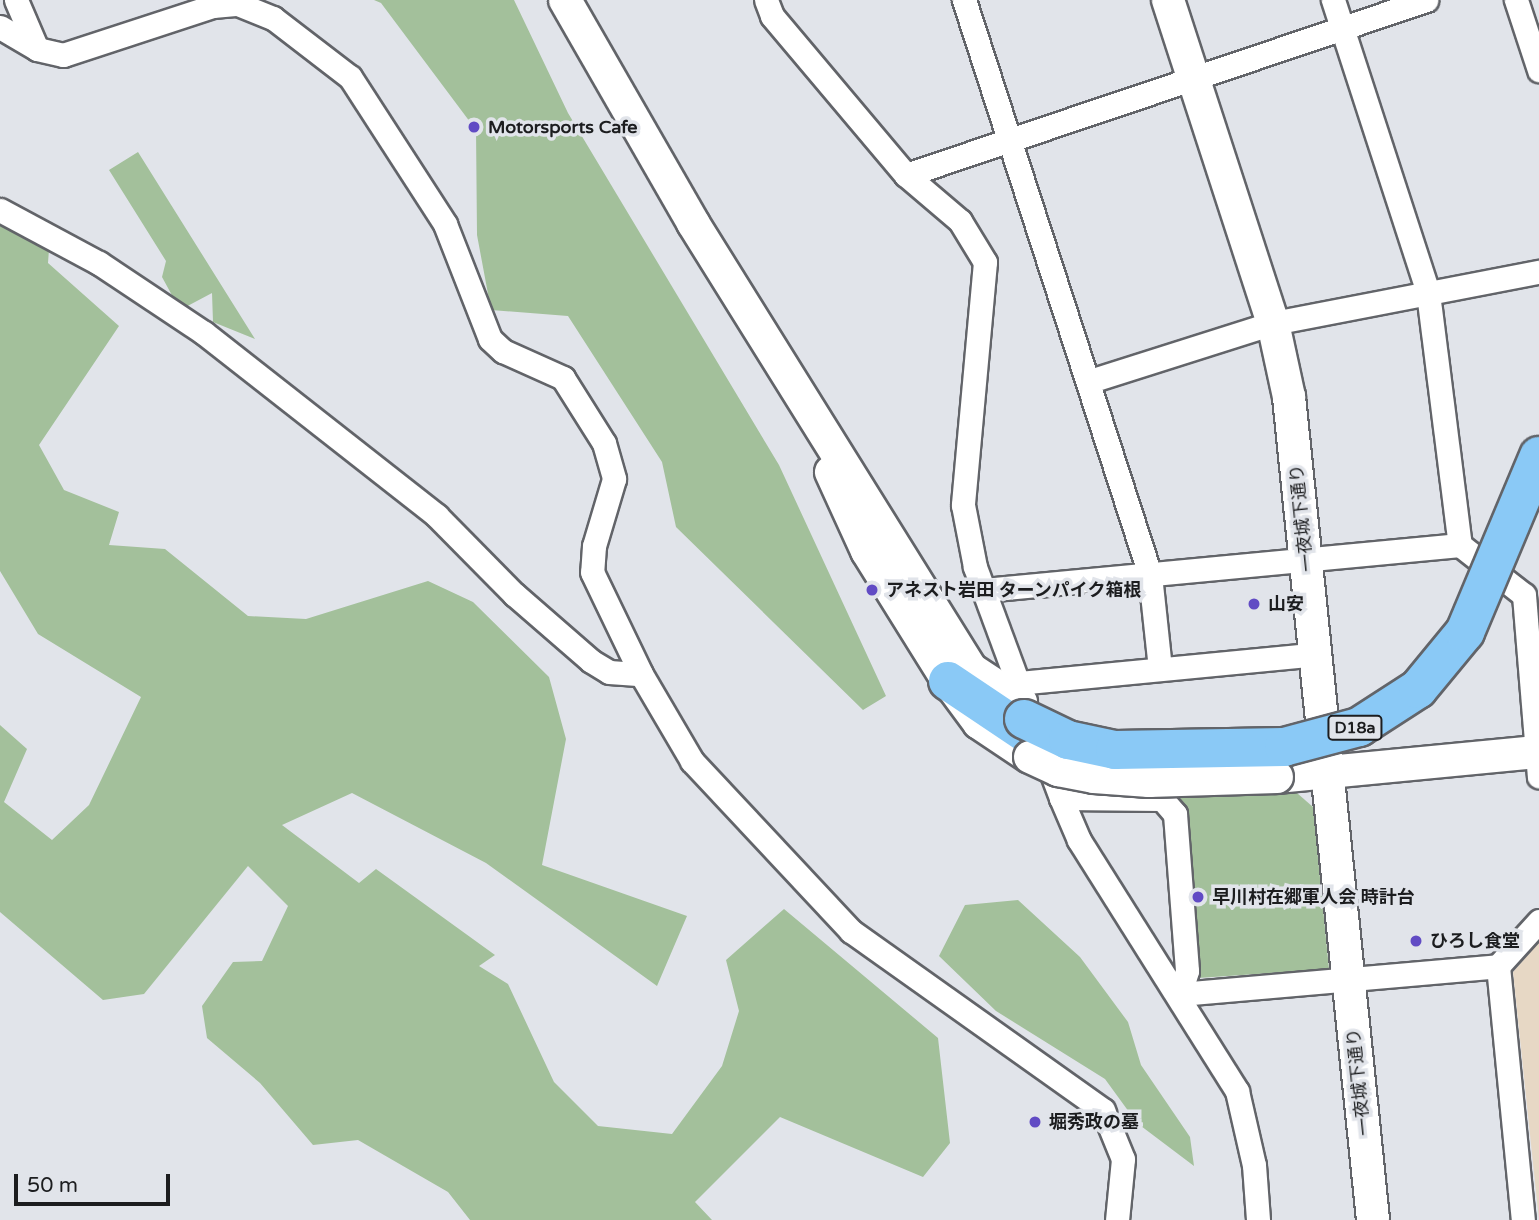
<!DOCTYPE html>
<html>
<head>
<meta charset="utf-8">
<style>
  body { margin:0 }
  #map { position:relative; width:1539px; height:1220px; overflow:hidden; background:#e1e4ea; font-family:"Varela Round","Noto Sans JP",sans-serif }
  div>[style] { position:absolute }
  .education>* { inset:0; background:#e7d8c5 }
  .green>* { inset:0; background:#a3c09b }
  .roads { filter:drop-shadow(2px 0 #626469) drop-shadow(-2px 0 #626469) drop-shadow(0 2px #626469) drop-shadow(0 -2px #626469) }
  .street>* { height:23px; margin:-11.5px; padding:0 11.5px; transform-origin:11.5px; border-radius:11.5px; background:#fff }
  .secondary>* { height:32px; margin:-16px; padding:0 16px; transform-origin:16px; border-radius:16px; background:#fff }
  .highway>* { height:38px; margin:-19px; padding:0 19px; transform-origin:19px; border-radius:19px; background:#8ac9f6 }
  .bridges { filter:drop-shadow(2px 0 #626469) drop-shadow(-2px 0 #626469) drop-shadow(0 2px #626469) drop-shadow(0 -2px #626469) }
  .secondary-bridge>* { height:32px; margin:-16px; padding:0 16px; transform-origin:16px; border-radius:16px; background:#fff }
  .highway-bridge>* { height:38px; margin:-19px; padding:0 19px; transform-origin:19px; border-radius:19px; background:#8ac9f6 }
  .dots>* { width:19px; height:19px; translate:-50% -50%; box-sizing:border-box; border:4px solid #e1e4ea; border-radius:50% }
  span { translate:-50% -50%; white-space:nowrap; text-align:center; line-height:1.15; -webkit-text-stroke:7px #e1e4ea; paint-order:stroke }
  .shield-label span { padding:2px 5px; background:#e1e4ea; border:2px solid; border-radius:5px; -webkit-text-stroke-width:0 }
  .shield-label { font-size:16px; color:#1c1d1f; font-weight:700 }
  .poi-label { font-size:18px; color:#1c1d1f; font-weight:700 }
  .left { translate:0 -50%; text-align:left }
  .street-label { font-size:18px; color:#1c1d1f }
  .scale { position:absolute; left:14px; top:1174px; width:156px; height:32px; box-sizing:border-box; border:4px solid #1c1d1f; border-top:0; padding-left:9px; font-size:21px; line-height:24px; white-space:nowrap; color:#1c1d1f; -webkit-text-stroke:5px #e1e4ea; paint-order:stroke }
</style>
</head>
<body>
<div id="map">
  <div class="education">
    <div style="clip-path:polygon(1539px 942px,1539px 1220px,1513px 972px)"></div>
  </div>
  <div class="green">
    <div style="clip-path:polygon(374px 0,514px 0,568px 113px,779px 465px,886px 696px,863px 710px,676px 527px,662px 462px,568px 316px,491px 310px,477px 235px,476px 130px,381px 3px)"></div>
    <div style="clip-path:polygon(138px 152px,255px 339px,213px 322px,212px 293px,180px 310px,162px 277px,166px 261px,109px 170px)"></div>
    <div style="clip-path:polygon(0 206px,50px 236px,48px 263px,119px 326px,39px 445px,64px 490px,119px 512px,109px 545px,165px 549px,248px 616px,306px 619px,428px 581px,473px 602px,549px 677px,566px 739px,542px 865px,687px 916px,657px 986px,486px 863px,352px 793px,282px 825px,359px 883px,376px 869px,495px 955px,479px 966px,508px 984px,554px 1082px,598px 1126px,672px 1134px,722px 1066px,739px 1011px,726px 960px,784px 909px,938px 1038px,950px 1143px,923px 1177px,780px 1117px,695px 1202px,712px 1220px,470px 1220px,448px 1192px,358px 1140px,313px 1145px,260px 1083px,207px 1038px,202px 1006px,233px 962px,262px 961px,288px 906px,248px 866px,144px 994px,103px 1000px,0 912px,0 725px,27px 749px,4px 802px,52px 840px,89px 805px,141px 697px,38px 634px,0 571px)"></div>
    <div style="clip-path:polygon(1289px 786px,1313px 807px,1329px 969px,1198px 978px,1180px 793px)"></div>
    <div style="clip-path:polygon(1018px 900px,1080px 957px,1128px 1022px,1141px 1065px,1190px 1137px,1194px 1166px,1137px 1123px,1105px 1079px,996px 1011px,939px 956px,965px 905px)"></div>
  </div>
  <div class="roads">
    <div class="street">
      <div style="left:16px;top:0;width:53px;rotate:66.8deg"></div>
      <div style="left:766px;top:0;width:17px;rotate:69deg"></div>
      <div style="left:772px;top:16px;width:208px;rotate:49.9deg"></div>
      <div style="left:906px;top:175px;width:71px;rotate:40.4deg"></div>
      <div style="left:960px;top:221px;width:48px;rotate:58.6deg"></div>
      <div style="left:985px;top:262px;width:244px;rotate:95.2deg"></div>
      <div style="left:963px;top:505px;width:63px;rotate:79deg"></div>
      <div style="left:975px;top:567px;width:124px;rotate:69.7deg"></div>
      <div style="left:1018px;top:683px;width:300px;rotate:-5.5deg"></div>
      <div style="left:964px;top:0;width:604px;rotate:72.07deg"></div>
      <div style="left:1150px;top:575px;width:94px;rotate:83.9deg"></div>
      <div style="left:1333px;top:0;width:308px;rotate:72deg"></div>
      <div style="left:1428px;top:293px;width:254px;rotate:82.8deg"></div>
      <div style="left:1516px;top:0;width:74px;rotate:71.8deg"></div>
      <div style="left:0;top:27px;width:43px;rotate:30.7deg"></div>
      <div style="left:37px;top:49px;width:27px;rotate:13deg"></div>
      <div style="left:63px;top:55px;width:158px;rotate:-18.1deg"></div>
      <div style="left:213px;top:6px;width:25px;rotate:-5deg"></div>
      <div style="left:238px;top:4px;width:38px;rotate:22deg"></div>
      <div style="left:273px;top:18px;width:97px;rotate:37.5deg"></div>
      <div style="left:350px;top:77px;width:175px;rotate:57.1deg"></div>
      <div style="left:445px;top:224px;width:123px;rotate:68.6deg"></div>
      <div style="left:490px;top:339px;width:18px;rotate:43deg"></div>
      <div style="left:503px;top:351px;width:66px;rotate:24.2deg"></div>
      <div style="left:563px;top:378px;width:77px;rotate:57.8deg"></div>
      <div style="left:604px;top:443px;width:37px;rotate:74deg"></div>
      <div style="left:614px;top:479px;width:70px;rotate:106.6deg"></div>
      <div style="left:594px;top:546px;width:26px;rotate:94deg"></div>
      <div style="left:592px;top:572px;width:113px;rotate:64.3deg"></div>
      <div style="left:641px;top:674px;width:101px;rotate:59.6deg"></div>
      <div style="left:692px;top:761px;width:233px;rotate:46.9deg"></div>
      <div style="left:851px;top:931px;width:309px;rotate:35.4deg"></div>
      <div style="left:1103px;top:1110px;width:53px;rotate:67.8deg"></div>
      <div style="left:1123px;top:1159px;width:61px;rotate:95.6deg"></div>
      <div style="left:906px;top:175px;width:549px;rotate:-18.6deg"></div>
      <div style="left:0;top:210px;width:112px;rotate:28.2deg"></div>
      <div style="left:99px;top:263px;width:126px;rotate:33.7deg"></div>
      <div style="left:204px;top:333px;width:296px;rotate:38.1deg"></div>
      <div style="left:437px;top:516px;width:110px;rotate:45.4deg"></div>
      <div style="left:514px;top:594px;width:102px;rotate:41deg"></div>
      <div style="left:591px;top:661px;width:21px;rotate:31deg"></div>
      <div style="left:609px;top:672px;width:32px;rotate:4deg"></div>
      <div style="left:1090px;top:381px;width:192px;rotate:-17.6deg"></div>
      <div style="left:1273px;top:323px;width:271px;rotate:-10.9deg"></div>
      <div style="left:984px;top:590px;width:478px;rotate:-5.4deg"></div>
      <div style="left:1460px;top:545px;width:81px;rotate:38deg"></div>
      <div style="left:1524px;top:595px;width:182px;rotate:85.3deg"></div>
      <div style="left:1046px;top:758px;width:43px;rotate:69.4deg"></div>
      <div style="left:1061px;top:798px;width:101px;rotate:0.6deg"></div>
      <div style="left:1162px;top:799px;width:20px;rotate:49deg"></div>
      <div style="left:1175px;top:814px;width:157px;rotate:85.6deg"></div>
      <div style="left:1187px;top:971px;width:24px;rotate:107deg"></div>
      <div style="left:1180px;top:994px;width:319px;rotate:-5deg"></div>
      <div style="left:1498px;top:966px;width:61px;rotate:-47.7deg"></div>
      <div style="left:1061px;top:798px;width:46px;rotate:66.8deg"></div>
      <div style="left:1079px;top:840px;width:297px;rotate:57.8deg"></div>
      <div style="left:1237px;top:1091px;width:76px;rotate:77.1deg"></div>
      <div style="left:1254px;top:1165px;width:55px;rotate:85.8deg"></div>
      <div style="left:1498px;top:966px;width:255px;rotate:84.4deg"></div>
    </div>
    <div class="secondary">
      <div style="left:565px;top:0;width:257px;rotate:60.1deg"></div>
      <div style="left:693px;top:223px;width:526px;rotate:58.06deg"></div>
      <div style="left:971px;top:669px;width:60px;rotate:33.4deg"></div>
      <div style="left:1168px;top:0;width:340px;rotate:72deg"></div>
      <div style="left:1273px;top:323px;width:76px;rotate:77.8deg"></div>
      <div style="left:1289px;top:397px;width:827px;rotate:84.17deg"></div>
      <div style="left:831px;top:472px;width:87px;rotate:65.5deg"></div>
      <div style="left:867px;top:551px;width:153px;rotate:58.1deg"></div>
      <div style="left:948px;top:681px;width:52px;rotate:53.6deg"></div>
      <div style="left:979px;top:723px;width:61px;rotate:33.7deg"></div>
      <div style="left:1277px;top:777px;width:263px;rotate:-5.5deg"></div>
    </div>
    <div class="highway">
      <div style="left:948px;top:681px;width:92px;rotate:33.9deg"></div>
    </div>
  </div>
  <div class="bridges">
    <div class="secondary-bridge">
      <div style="left:1030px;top:757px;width:31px;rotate:25deg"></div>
      <div style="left:1058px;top:770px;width:37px;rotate:11deg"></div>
      <div style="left:1094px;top:777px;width:55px;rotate:4.2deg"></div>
      <div style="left:1149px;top:781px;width:128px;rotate:-1.8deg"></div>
    </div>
    <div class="highway-bridge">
      <div style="left:1024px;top:719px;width:49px;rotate:25.5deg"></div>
      <div style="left:1068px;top:740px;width:48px;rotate:12deg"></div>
      <div style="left:1115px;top:750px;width:169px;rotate:-1deg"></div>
      <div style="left:1284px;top:747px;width:78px;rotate:-14.9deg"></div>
      <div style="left:1359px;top:727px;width:70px;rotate:-32.8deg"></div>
      <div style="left:1418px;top:689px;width:74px;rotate:-50.5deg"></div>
      <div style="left:1465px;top:632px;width:191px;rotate:-67.2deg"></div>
    </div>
  </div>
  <div class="dots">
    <div style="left:474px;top:127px;background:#614bc4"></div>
    <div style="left:872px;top:590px;background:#614bc4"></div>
    <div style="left:1254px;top:604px;background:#614bc4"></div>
    <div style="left:1198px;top:897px;background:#614bc4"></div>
    <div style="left:1416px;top:941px;background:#614bc4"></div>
    <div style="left:1035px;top:1122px;background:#614bc4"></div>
  </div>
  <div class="shield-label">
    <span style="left:1355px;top:728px">D18a</span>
  </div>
  <div class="poi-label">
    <span class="left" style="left:488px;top:127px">Motorsports Cafe</span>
    <span class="left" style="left:886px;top:590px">アネスト岩田 ターンパイク箱根</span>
    <span class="left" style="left:1268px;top:604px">山安</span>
    <span class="left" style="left:1212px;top:897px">早川村在郷軍人会 時計台</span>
    <span class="left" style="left:1430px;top:941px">ひろし食堂</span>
    <span class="left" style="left:1049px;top:1122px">堀秀政の墓</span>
  </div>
  <div class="street-label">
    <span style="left:1302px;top:518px;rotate:-96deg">一夜城下通り</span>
    <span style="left:1359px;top:1082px;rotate:-96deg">一夜城下通り</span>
  </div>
  <div class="scale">50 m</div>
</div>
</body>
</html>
